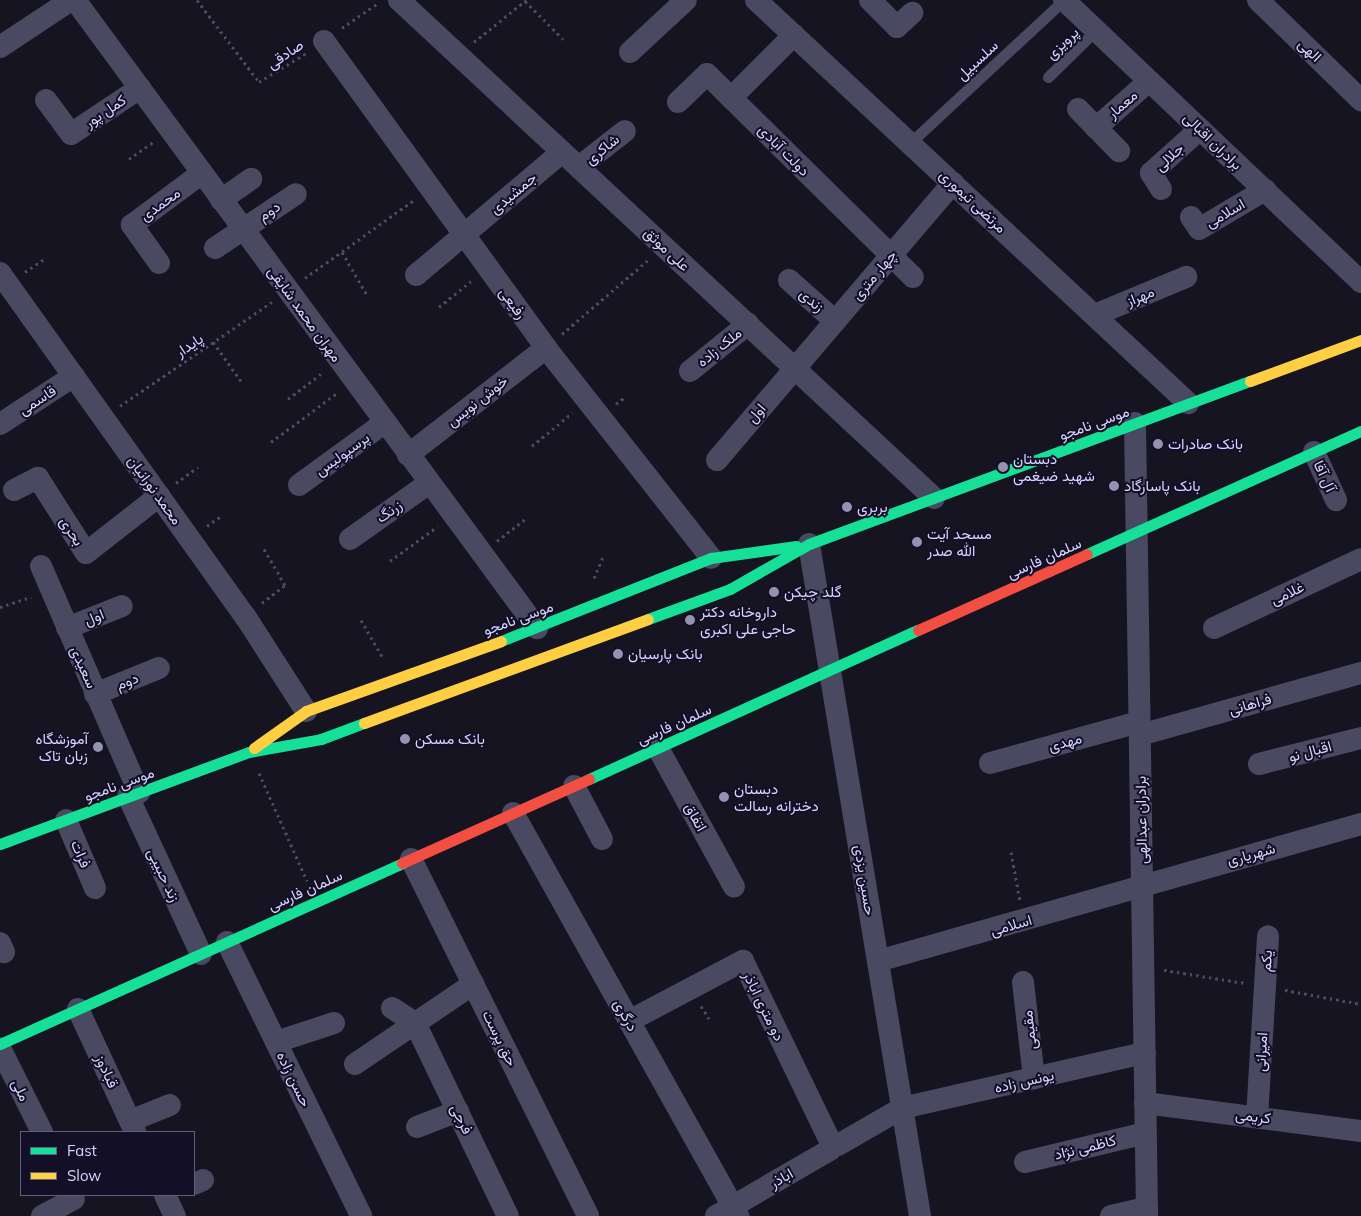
<!DOCTYPE html>
<html>
<head>
<meta charset="utf-8">
<style>
  body { margin:0 }
  #map { position:relative; width:1361px; height:1216px; overflow:hidden; background:#161421; font-family:Mulish,Vazirmatn,sans-serif }
  div>[style] { position:absolute }
  .path>* { height:3px; margin-top:-1.5px; transform-origin:0; background:repeating-linear-gradient(90deg,#44505f 0 2.5px,transparent 0 6.5px) }
  .lane>* { height:11px; margin:-5.5px; padding:0 5.5px; transform-origin:5.5px; border-radius:5.5px; background:#4a4962 }
  .street>* { height:22px; margin:-11px; padding:0 11px; transform-origin:11px; border-radius:11px; background:#4a4962 }
  .fast>* { height:11px; margin:-5.5px; padding:0 5.5px; transform-origin:5.5px; border-radius:5.5px; background:#16e098 }
  .slow>* { height:11px; margin:-5.5px; padding:0 5.5px; transform-origin:5.5px; border-radius:5.5px; background:#ffcf43 }
  .jam>* { height:11px; margin:-5.5px; padding:0 5.5px; transform-origin:5.5px; border-radius:5.5px; background:#f24e42 }
  .dots>* { width:14px; height:14px; translate:-50% -50%; box-sizing:border-box; border:2px solid #130f26; border-radius:50% }
  span { translate:-50% -50%; white-space:nowrap; text-align:center; line-height:1.15; -webkit-text-stroke:4px #130f26; paint-order:stroke }
  .street-label { font-size:15px; color:#d9d4ff }
  .poi-label { font-size:15px; color:#d9d4ff }
  .left { translate:0 -50%; text-align:left }
  .right { translate:-100% -50%; text-align:right }
  .legend { position:absolute; left:20px; top:1131px; width:175px; height:65px; box-sizing:border-box; background:#130f26; border:1px solid #625e7d; margin:0; padding:6px 9px; list-style:none; font-size:15px; color:#d9d4ff }
  .legend li { display:flex; align-items:center; gap:10px; height:25px }
  .legend b { width:25px; border:1px solid #625e7d }
</style>
</head>
<body>
<div id="map">
  <div class="path">
    <div style="left:197px;top:0;width:103px;rotate:52.9deg"></div>
    <div style="left:259px;top:82px;width:57px;rotate:-31.5deg"></div>
    <div style="left:525px;top:1px;width:54px;rotate:45deg"></div>
    <div style="left:342px;top:28px;width:44px;rotate:-34.8deg"></div>
    <div style="left:474px;top:42px;width:67px;rotate:-38.9deg"></div>
    <div style="left:129px;top:159px;width:29px;rotate:-35deg"></div>
    <div style="left:342px;top:252px;width:50px;rotate:59.8deg"></div>
    <div style="left:25px;top:272px;width:22px;rotate:-34deg"></div>
    <div style="left:305px;top:278px;width:134px;rotate:-35.6deg"></div>
    <div style="left:439px;top:307px;width:41px;rotate:-39.1deg"></div>
    <div style="left:562px;top:334px;width:113px;rotate:-40.7deg"></div>
    <div style="left:213px;top:342px;width:48px;rotate:54.3deg"></div>
    <div style="left:288px;top:399px;width:43px;rotate:-37.4deg"></div>
    <div style="left:616px;top:404px;width:11px;rotate:-38deg"></div>
    <div style="left:120px;top:406px;width:184px;rotate:-34.4deg"></div>
    <div style="left:271px;top:442px;width:82px;rotate:-36.6deg"></div>
    <div style="left:532px;top:446px;width:52px;rotate:-39.5deg"></div>
    <div style="left:176px;top:483px;width:27px;rotate:-36deg"></div>
    <div style="left:207px;top:526px;width:19px;rotate:-35deg"></div>
    <div style="left:497px;top:541px;width:37px;rotate:-38deg"></div>
    <div style="left:390px;top:561px;width:59px;rotate:-36.1deg"></div>
    <div style="left:594px;top:578px;width:26px;rotate:-67deg"></div>
    <div style="left:262px;top:603px;width:29px;rotate:-38deg"></div>
    <div style="left:285px;top:585px;width:42px;rotate:-120.3deg"></div>
    <div style="left:0;top:607px;width:33px;rotate:-18deg"></div>
    <div style="left:361px;top:620px;width:44px;rotate:59.9deg"></div>
    <div style="left:259px;top:773px;width:118px;rotate:66deg"></div>
    <div style="left:1011px;top:852px;width:50px;rotate:79.6deg"></div>
    <div style="left:1164px;top:970px;width:82px;rotate:9.1deg"></div>
    <div style="left:1285px;top:990px;width:77px;rotate:10.4deg"></div>
    <div style="left:701px;top:1006px;width:15px;rotate:58deg"></div>
  </div>
  <div class="lane">
    <div style="left:1048px;top:77px;width:67px;rotate:-44.4deg"></div>
    <div style="left:910px;top:143px;width:210px;rotate:-42.9deg"></div>
  </div>
  <div class="street">
    <div style="left:75px;top:0;width:780px;rotate:53.66deg"></div>
    <div style="left:399px;top:0;width:731px;rotate:42.95deg"></div>
    <div style="left:756px;top:0;width:591px;rotate:43.01deg"></div>
    <div style="left:870px;top:0;width:38px;rotate:45deg"></div>
    <div style="left:897px;top:27px;width:21px;rotate:-43deg"></div>
    <div style="left:1064px;top:0;width:410px;rotate:43.5deg"></div>
    <div style="left:1258px;top:0;width:144px;rotate:44.2deg"></div>
    <div style="left:324px;top:41px;width:379px;rotate:54.1deg"></div>
    <div style="left:546px;top:348px;width:267px;rotate:51.8deg"></div>
    <div style="left:0;top:47px;width:85px;rotate:-33.5deg"></div>
    <div style="left:630px;top:52px;width:76px;rotate:-42.9deg"></div>
    <div style="left:731px;top:98px;width:89px;rotate:-45deg"></div>
    <div style="left:46px;top:100px;width:42px;rotate:53.7deg"></div>
    <div style="left:71px;top:134px;width:83px;rotate:-33.7deg"></div>
    <div style="left:678px;top:102px;width:40px;rotate:-44deg"></div>
    <div style="left:707px;top:74px;width:289px;rotate:44.6deg"></div>
    <div style="left:1078px;top:109px;width:59px;rotate:45.7deg"></div>
    <div style="left:1096px;top:128px;width:71px;rotate:-41.6deg"></div>
    <div style="left:579px;top:167px;width:58px;rotate:-38deg"></div>
    <div style="left:1161px;top:189px;width:19px;rotate:-122deg"></div>
    <div style="left:1151px;top:173px;width:66px;rotate:-41.9deg"></div>
    <div style="left:221px;top:200px;width:37px;rotate:-35deg"></div>
    <div style="left:1191px;top:217px;width:14px;rotate:56deg"></div>
    <div style="left:1199px;top:229px;width:77px;rotate:-30.6deg"></div>
    <div style="left:215px;top:248px;width:97px;rotate:-33.7deg"></div>
    <div style="left:159px;top:263px;width:47px;rotate:-125.4deg"></div>
    <div style="left:132px;top:225px;width:87px;rotate:-36.6deg"></div>
    <div style="left:0;top:273px;width:422px;rotate:54.5deg"></div>
    <div style="left:245px;top:616px;width:113px;rotate:57.3deg"></div>
    <div style="left:416px;top:275px;width:191px;rotate:-40.1deg"></div>
    <div style="left:789px;top:280px;width:62px;rotate:41.7deg"></div>
    <div style="left:1095px;top:315px;width:99px;rotate:-22.7deg"></div>
    <div style="left:690px;top:371px;width:75px;rotate:-39deg"></div>
    <div style="left:1135px;top:423px;width:793px;rotate:89.13deg"></div>
    <div style="left:0;top:424px;width:88px;rotate:-33deg"></div>
    <div style="left:1314px;top:452px;width:53px;rotate:65.4deg"></div>
    <div style="left:408px;top:455px;width:175px;rotate:-37.8deg"></div>
    <div style="left:717px;top:460px;width:364px;rotate:-49.6deg"></div>
    <div style="left:299px;top:485px;width:105px;rotate:-36.1deg"></div>
    <div style="left:14px;top:490px;width:27px;rotate:-27deg"></div>
    <div style="left:38px;top:478px;width:89px;rotate:57.4deg"></div>
    <div style="left:86px;top:553px;width:93px;rotate:-38deg"></div>
    <div style="left:350px;top:539px;width:97px;rotate:-35.3deg"></div>
    <div style="left:809px;top:544px;width:681px;rotate:80.62deg"></div>
    <div style="left:41px;top:566px;width:247px;rotate:66.6deg"></div>
    <div style="left:67px;top:628px;width:59px;rotate:-21.8deg"></div>
    <div style="left:1214px;top:628px;width:162px;rotate:-25.1deg"></div>
    <div style="left:95px;top:694px;width:69px;rotate:-22.1deg"></div>
    <div style="left:1140px;top:735px;width:230px;rotate:-15.7deg"></div>
    <div style="left:658px;top:748px;width:158px;rotate:61.3deg"></div>
    <div style="left:990px;top:763px;width:155px;rotate:-15.4deg"></div>
    <div style="left:1259px;top:764px;width:105px;rotate:-14.3deg"></div>
    <div style="left:574px;top:786px;width:60px;rotate:62.2deg"></div>
    <div style="left:128px;top:796px;width:174px;rotate:65.2deg"></div>
    <div style="left:513px;top:813px;width:462px;rotate:60.8deg"></div>
    <div style="left:66px;top:820px;width:74px;rotate:66.9deg"></div>
    <div style="left:411px;top:859px;width:398px;rotate:63.6deg"></div>
    <div style="left:227px;top:942px;width:305px;rotate:63.9deg"></div>
    <div style="left:0;top:943px;width:10px;rotate:66deg"></div>
    <div style="left:878px;top:961px;width:502px;rotate:-15.84deg"></div>
    <div style="left:1023px;top:982px;width:97px;rotate:83.5deg"></div>
    <div style="left:392px;top:1008px;width:27px;rotate:33deg"></div>
    <div style="left:415px;top:1023px;width:214px;rotate:64.3deg"></div>
    <div style="left:78px;top:1009px;width:136px;rotate:65.1deg"></div>
    <div style="left:629px;top:1021px;width:129px;rotate:-27.8deg"></div>
    <div style="left:743px;top:961px;width:198px;rotate:64.2deg"></div>
    <div style="left:276px;top:1042px;width:61px;rotate:-18.1deg"></div>
    <div style="left:0;top:1048px;width:94px;rotate:63.4deg"></div>
    <div style="left:355px;top:1064px;width:143px;rotate:-34.1deg"></div>
    <div style="left:1145px;top:1103px;width:218px;rotate:7.4deg"></div>
    <div style="left:1257px;top:1117px;width:181px;rotate:-86.5deg"></div>
    <div style="left:130px;top:1121px;width:43px;rotate:-21.8deg"></div>
    <div style="left:417px;top:1127px;width:44px;rotate:-21.3deg"></div>
    <div style="left:838px;top:1145px;width:74px;rotate:-30deg"></div>
    <div style="left:902px;top:1108px;width:249px;rotate:-12.8deg"></div>
    <div style="left:1025px;top:1162px;width:124px;rotate:-13.5deg"></div>
    <div style="left:194px;top:1184px;width:10px;rotate:-24deg"></div>
    <div style="left:165px;top:1195px;width:23px;rotate:65deg"></div>
    <div style="left:42px;top:1216px;width:36px;rotate:-28deg"></div>
    <div style="left:716px;top:1216px;width:132px;rotate:-30.1deg"></div>
    <div style="left:1111px;top:1216px;width:37px;rotate:-13deg"></div>
  </div>
  <div class="fast">
    <div style="left:1087px;top:554px;width:300px;rotate:-24.2deg"></div>
    <div style="left:648px;top:619px;width:87px;rotate:-20.1deg"></div>
    <div style="left:730px;top:589px;width:91px;rotate:-29.7deg"></div>
    <div style="left:809px;top:544px;width:470px;rotate:-20.3deg"></div>
    <div style="left:501px;top:641px;width:226px;rotate:-21.6deg"></div>
    <div style="left:711px;top:558px;width:86px;rotate:-8deg"></div>
    <div style="left:589px;top:779px;width:361px;rotate:-24.4deg"></div>
    <div style="left:0;top:844px;width:265px;rotate:-20.3deg"></div>
    <div style="left:249px;top:752px;width:73px;rotate:-10.2deg"></div>
    <div style="left:321px;top:739px;width:46px;rotate:-20.4deg"></div>
    <div style="left:0;top:1044px;width:441px;rotate:-24.2deg"></div>
  </div>
  <div class="slow">
    <div style="left:1250px;top:381px;width:118px;rotate:-20.3deg"></div>
    <div style="left:364px;top:723px;width:302px;rotate:-20.1deg"></div>
    <div style="left:254px;top:748px;width:64px;rotate:-35.4deg"></div>
    <div style="left:306px;top:711px;width:207px;rotate:-19.7deg"></div>
  </div>
  <div class="jam">
    <div style="left:918px;top:630px;width:185px;rotate:-24.2deg"></div>
    <div style="left:402px;top:863px;width:205px;rotate:-24.2deg"></div>
  </div>
  <div class="dots">
    <div style="left:1158px;top:444px;background:#9591b1"></div>
    <div style="left:1003px;top:467px;background:#9591b1"></div>
    <div style="left:1114px;top:486px;background:#9591b1"></div>
    <div style="left:847px;top:507px;background:#9591b1"></div>
    <div style="left:917px;top:542px;background:#9591b1"></div>
    <div style="left:774px;top:592px;background:#9591b1"></div>
    <div style="left:690px;top:620px;background:#9591b1"></div>
    <div style="left:618px;top:654px;background:#9591b1"></div>
    <div style="left:405px;top:739px;background:#9591b1"></div>
    <div style="left:98px;top:747px;background:#9591b1"></div>
    <div style="left:724px;top:797px;background:#9591b1"></div>
  </div>
  <div class="street-label">
    <span style="left:1062px;top:43px;rotate:-44deg">پرویزی</span>
    <span style="left:1310px;top:50px;rotate:44deg">الهی</span>
    <span style="left:285px;top:54px;rotate:-34deg">صادقی</span>
    <span style="left:977px;top:60px;rotate:-43deg">سلسبیل</span>
    <span style="left:1122px;top:104px;rotate:-41deg">معمار</span>
    <span style="left:105px;top:111px;rotate:-34deg">کمل پور</span>
    <span style="left:1213px;top:141px;rotate:44deg">برادران اقبالی</span>
    <span style="left:602px;top:149px;rotate:-39deg">شاکری</span>
    <span style="left:784px;top:150px;rotate:45deg">دولت آبادی</span>
    <span style="left:1169px;top:157px;rotate:-43deg">جلالی</span>
    <span style="left:513px;top:193px;rotate:-40deg">جمشیدی</span>
    <span style="left:973px;top:201px;rotate:43deg">مرتضی تیموری</span>
    <span style="left:160px;top:204px;rotate:-36deg">محمدی</span>
    <span style="left:269px;top:211px;rotate:-34deg">دوم</span>
    <span style="left:1225px;top:213px;rotate:-30deg">اسلامی</span>
    <span style="left:667px;top:249px;rotate:43deg">علی موثق</span>
    <span style="left:874px;top:275px;rotate:-50deg">چهار متری</span>
    <span style="left:1140px;top:296px;rotate:-22deg">مهراز</span>
    <span style="left:812px;top:300px;rotate:41deg">زندی</span>
    <span style="left:513px;top:303px;rotate:54deg">رفیعی</span>
    <span style="left:305px;top:314px;rotate:54deg">مهران محمد شایقی</span>
    <span style="left:189px;top:345px;rotate:-34deg">پایدار</span>
    <span style="left:719px;top:347px;rotate:-39deg">ملک زاده</span>
    <span style="left:37px;top:400px;rotate:-33deg">قاسمی</span>
    <span style="left:477px;top:401px;rotate:-38deg">خوش نویس</span>
    <span style="left:756px;top:413px;rotate:-50deg">اول</span>
    <span style="left:1094px;top:423px;rotate:-20deg">موسی نامجو</span>
    <span style="left:342px;top:454px;rotate:-36deg">پرسپولیس</span>
    <span style="left:1325px;top:476px;rotate:65deg">آل آقا</span>
    <span style="left:155px;top:490px;rotate:54deg">محمد نورانیان</span>
    <span style="left:389px;top:511px;rotate:-36deg">زرنگ</span>
    <span style="left:72px;top:531px;rotate:57deg">بحری</span>
    <span style="left:1044px;top:558px;rotate:-24deg">سلمان فارسی</span>
    <span style="left:1287px;top:593px;rotate:-25deg">غلامی</span>
    <span style="left:94px;top:617px;rotate:-22deg">اول</span>
    <span style="left:518px;top:618px;rotate:-20deg">موسی نامجو</span>
    <span style="left:84px;top:667px;rotate:66deg">سعیدی</span>
    <span style="left:127px;top:681px;rotate:-22deg">دوم</span>
    <span style="left:1250px;top:704px;rotate:-16deg">فراهانی</span>
    <span style="left:674px;top:724px;rotate:-24deg">سلمان فارسی</span>
    <span style="left:1065px;top:742px;rotate:-15deg">مهدی</span>
    <span style="left:1310px;top:751px;rotate:-15deg">اقبال نو</span>
    <span style="left:119px;top:784px;rotate:-20deg">موسی نامجو</span>
    <span style="left:696px;top:817px;rotate:61deg">اتفاق</span>
    <span style="left:1141px;top:820px;rotate:-91deg">برادران عبدالهی</span>
    <span style="left:81px;top:854px;rotate:67deg">فرات</span>
    <span style="left:1251px;top:854px;rotate:-15deg">شهریاری</span>
    <span style="left:164px;top:875px;rotate:65deg">زند حبیبی</span>
    <span style="left:865px;top:880px;rotate:81deg">حسین یزدی</span>
    <span style="left:305px;top:890px;rotate:-24deg">سلمان فارسی</span>
    <span style="left:1011px;top:925px;rotate:-16deg">اسلامی</span>
    <span style="left:1266px;top:961px;rotate:-87deg">یکم</span>
    <span style="left:764px;top:1006px;rotate:64deg">دو متری اباذر</span>
    <span style="left:626px;top:1015px;rotate:61deg">درگری</span>
    <span style="left:1029px;top:1030px;rotate:-97deg">مقیمی</span>
    <span style="left:500px;top:1038px;rotate:64deg">حق پرست</span>
    <span style="left:1261px;top:1052px;rotate:-87deg">امیرانی</span>
    <span style="left:107px;top:1071px;rotate:65deg">قبادوز</span>
    <span style="left:294px;top:1079px;rotate:64deg">حسن زاده</span>
    <span style="left:1024px;top:1081px;rotate:-13deg">یونس زاده</span>
    <span style="left:21px;top:1090px;rotate:64deg">ملی</span>
    <span style="left:1253px;top:1116px;rotate:7deg">کریمی</span>
    <span style="left:462px;top:1119px;rotate:64deg">فرجی</span>
    <span style="left:1085px;top:1147px;rotate:-14deg">کاظمی نژاد</span>
    <span style="left:781px;top:1178px;rotate:-30deg">اباذر</span>
  </div>
  <div class="poi-label">
    <span class="left" style="left:1168px;top:444px">بانک صادرات</span>
    <span class="left" style="left:1013px;top:467px">دبستان<br>شهید ضیغمی</span>
    <span class="left" style="left:1124px;top:486px">بانک پاسارگاد</span>
    <span class="left" style="left:857px;top:507px">بربری</span>
    <span class="left" style="left:927px;top:542px">مسجد آیت<br>الله صدر</span>
    <span class="left" style="left:784px;top:592px">گلد چیکن</span>
    <span class="left" style="left:700px;top:620px">داروخانه دکتر<br>حاجی علی اکبری</span>
    <span class="left" style="left:628px;top:654px">بانک پارسیان</span>
    <span class="right" style="left:88px;top:747px">آموزشگاه<br>زبان تاک</span>
    <span class="left" style="left:415px;top:739px">بانک مسکن</span>
    <span class="left" style="left:734px;top:797px">دبستان<br>دخترانه رسالت</span>
  </div>
  <ul class="legend">
  <li><b style="height:6px;background:#16e098"></b>Fast</li>
  <li><b style="height:6px;background:#ffcf43"></b>Slow</li>
  </ul>
</div>
</body>
</html>
